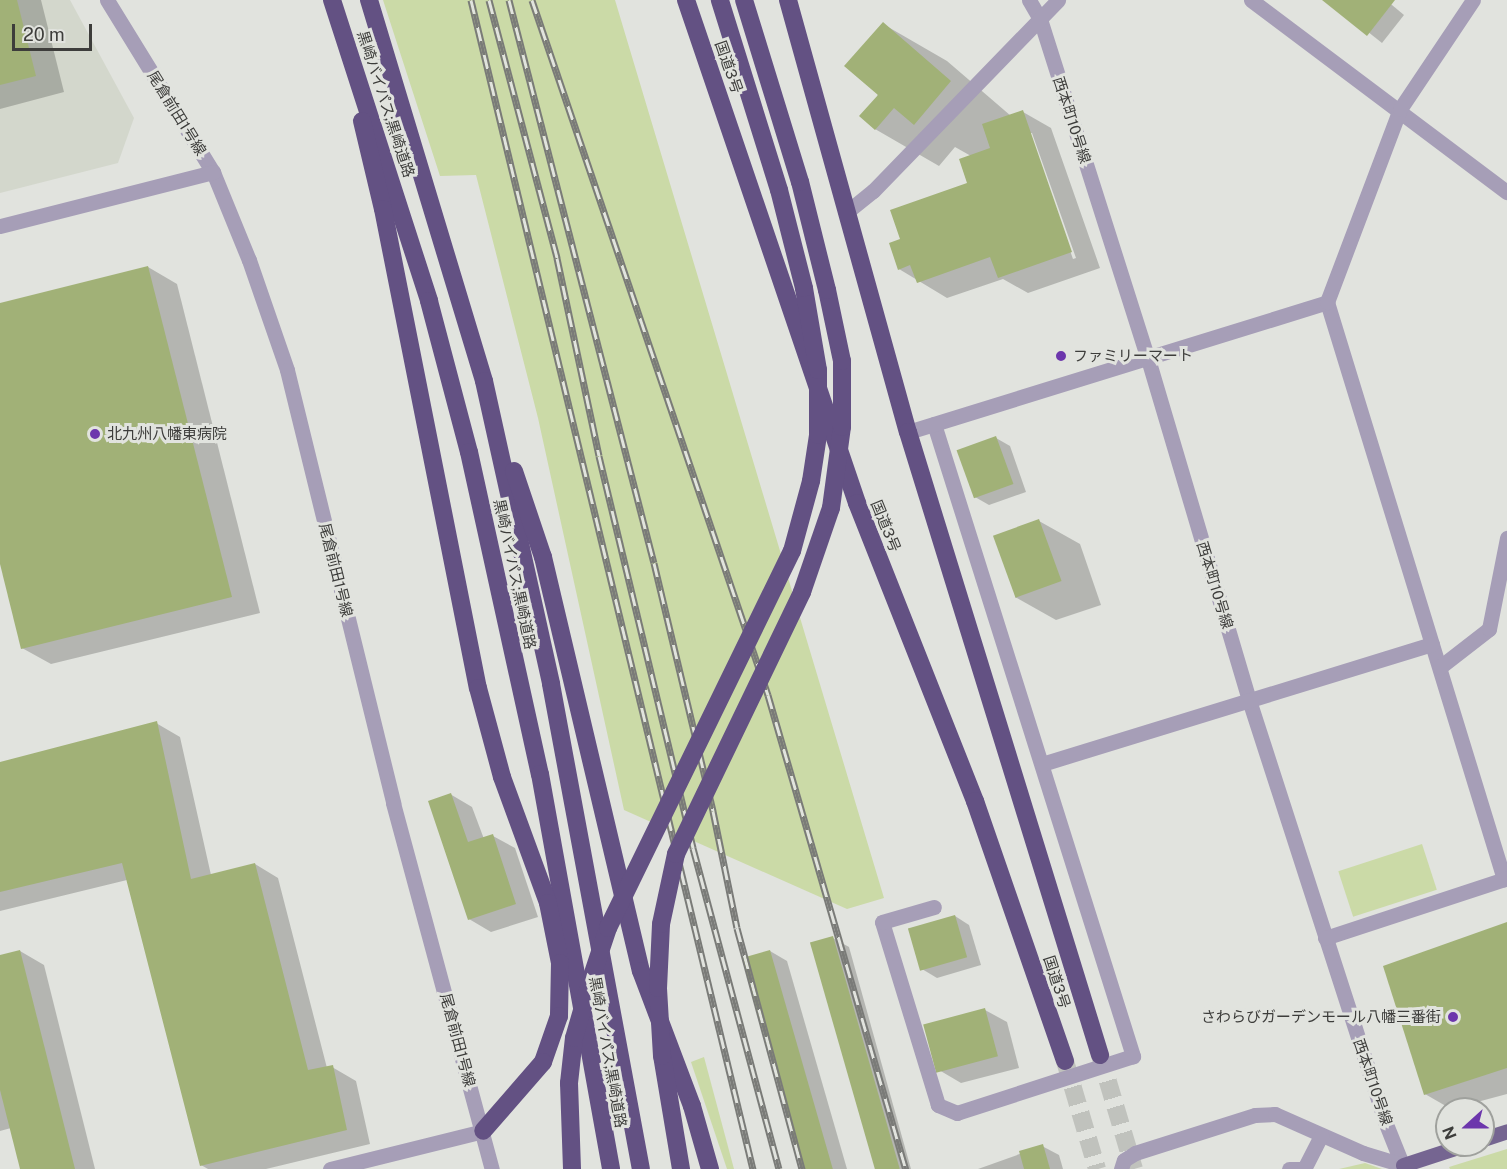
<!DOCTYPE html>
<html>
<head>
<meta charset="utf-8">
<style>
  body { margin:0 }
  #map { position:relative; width:1507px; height:1169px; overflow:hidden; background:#e1e3de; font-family:"Public Sans","Noto Sans JP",sans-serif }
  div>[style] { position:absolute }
  .built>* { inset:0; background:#d3d7cc }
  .green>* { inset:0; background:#cbdaa7; transform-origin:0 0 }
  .shadow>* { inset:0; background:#0003 }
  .building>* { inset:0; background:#a1b177; transform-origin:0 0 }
  .highway-tunnel>* { height:18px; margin-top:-9px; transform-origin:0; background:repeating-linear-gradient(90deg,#c0c2bd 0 18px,transparent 0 27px) }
  .minor>* { height:15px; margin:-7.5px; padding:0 7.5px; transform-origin:7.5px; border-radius:7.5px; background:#a69eb7 }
  .major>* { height:15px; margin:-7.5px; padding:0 7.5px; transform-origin:7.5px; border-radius:7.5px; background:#756591 }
  .highway>* { height:18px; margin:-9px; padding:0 9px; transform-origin:9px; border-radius:9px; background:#635183 }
  .rail>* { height:7px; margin-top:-3.5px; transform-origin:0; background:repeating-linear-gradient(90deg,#e1e3de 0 14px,#7a7b78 0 28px); box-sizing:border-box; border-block:2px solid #7a7b78 }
  .highway-bridge>* { height:18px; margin:-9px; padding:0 9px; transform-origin:9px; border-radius:9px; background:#635183 }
  .dots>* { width:16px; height:16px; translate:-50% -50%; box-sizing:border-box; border:3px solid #e1e3de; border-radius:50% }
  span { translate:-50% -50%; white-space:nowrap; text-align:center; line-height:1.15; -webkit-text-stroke:6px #e1e3de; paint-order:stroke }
  .street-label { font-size:15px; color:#3d3d3b }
  .poi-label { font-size:15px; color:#3d3d3b }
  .left { translate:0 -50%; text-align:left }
  .right { translate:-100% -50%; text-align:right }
  .north { position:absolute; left:1435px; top:1097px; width:60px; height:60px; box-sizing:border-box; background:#e1e3de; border:2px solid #9fa19d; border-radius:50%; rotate:249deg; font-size:16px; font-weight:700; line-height:24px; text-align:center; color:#3d3d3b }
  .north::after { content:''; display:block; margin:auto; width:21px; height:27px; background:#6c36ac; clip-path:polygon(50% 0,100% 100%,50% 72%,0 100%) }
  .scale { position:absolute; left:12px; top:24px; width:80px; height:27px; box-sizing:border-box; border:3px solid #3d3d3b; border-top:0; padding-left:8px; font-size:18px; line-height:21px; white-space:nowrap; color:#3d3d3b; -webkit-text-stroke:4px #e1e3de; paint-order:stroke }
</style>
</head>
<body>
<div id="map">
  <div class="built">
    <div style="clip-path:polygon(0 0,70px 0,134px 118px,118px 163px,0 193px)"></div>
  </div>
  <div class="green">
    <div style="clip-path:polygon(383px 0,615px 0,884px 898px,847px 909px,624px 810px,538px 418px,476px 175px,440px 176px)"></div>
    <div style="left:1422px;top:844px;width:48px;height:88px;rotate:72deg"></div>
    <div style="clip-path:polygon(704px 1057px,734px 1169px,727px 1169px,691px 1062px)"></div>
    <div style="clip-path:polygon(1507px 1149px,1507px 1169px,1450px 1169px,1449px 1167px)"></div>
    <div style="clip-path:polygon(1365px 1163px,1382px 1169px,1339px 1169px)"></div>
  </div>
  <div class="shadow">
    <div style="clip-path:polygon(0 0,41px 0,64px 92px,0 109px)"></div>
    <div style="clip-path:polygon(1328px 0,1386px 0,1404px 15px,1382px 43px)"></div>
    <div style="clip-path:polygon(evenodd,883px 24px,947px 61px,1011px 116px,1023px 112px,1051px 128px,1100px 268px,1028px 293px,1003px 279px,947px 298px,899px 269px,902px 240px,969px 184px,971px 156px,955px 147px,939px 166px,875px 129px,883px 24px,1029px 133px,1032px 133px,1076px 258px,1073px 259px,1029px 133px)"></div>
    <div style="clip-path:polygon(148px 267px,177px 284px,260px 613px,51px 664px,22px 648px,0 558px,0 305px)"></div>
    <div style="clip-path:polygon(996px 438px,1010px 446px,1026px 492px,989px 505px,975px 497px)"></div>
    <div style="clip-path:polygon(1039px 521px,1080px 544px,1101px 605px,1056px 620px,1015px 597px)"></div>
    <div style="clip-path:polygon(156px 723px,180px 737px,211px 875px,255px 864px,278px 878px,327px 1068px,332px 1067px,356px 1081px,370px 1144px,266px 1169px,208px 1169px,201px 1165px,127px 880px,0 911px,0 764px)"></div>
    <div style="clip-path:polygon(450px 794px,472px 807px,484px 839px,493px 836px,515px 848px,538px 917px,491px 932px,469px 919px)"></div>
    <div style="clip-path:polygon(955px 916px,969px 925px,981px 965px,937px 978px,922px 969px)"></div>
    <div style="clip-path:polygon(1507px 923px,1507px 1094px,1451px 1109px,1425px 1094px)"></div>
    <div style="clip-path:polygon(833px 938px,849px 947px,911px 1169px,877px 1169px)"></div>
    <div style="clip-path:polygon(20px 951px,44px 965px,95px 1169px,22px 1169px,11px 1128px,0 1131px,0 956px)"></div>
    <div style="clip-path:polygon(770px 951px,787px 961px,847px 1169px,803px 1169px)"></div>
    <div style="clip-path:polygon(985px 1010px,1007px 1022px,1019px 1068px,961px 1083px,939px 1070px)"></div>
    <div style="clip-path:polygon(1042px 1146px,1059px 1155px,1063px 1169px,978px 1169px)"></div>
  </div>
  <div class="building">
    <div style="clip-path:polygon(0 0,17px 0,36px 76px,0 85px)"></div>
    <div style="clip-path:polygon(1322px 0,1395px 0,1367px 36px)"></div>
    <div style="clip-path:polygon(883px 22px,951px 81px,914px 125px,894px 108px,875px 130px,859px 116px,878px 95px,844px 66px)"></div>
    <div style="clip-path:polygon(1023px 110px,1072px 252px,998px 278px,990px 257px,917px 283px,910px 265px,898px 270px,889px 243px,900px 239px,890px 210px,967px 183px,959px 159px,990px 148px,982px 124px)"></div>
    <div style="clip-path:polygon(148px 266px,232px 597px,21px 649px,0 564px,0 303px)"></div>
    <div style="left:996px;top:436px;width:51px;height:42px;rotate:70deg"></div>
    <div style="left:1039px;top:519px;width:66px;height:49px;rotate:70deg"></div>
    <div style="clip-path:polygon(157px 721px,191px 879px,255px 863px,308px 1070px,333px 1065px,347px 1130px,200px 1166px,122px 863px,0 892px,0 762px)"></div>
    <div style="clip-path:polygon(451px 793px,468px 842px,493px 834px,516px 904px,468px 920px,428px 801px)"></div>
    <div style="left:955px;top:915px;width:44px;height:49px;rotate:74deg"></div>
    <div style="clip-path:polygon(1507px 922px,1507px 1068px,1424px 1095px,1383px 966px)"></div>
    <div style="left:833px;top:936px;width:242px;height:24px;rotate:74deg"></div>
    <div style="clip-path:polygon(20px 950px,47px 1057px,75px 1169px,20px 1169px,0 1090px,0 955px)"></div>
    <div style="left:770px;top:950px;width:228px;height:29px;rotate:74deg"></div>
    <div style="left:985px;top:1008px;width:50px;height:64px;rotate:75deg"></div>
    <div style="clip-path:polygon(1043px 1144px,1050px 1169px,1024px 1169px,1019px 1151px)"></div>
  </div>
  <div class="highway-tunnel">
    <div style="left:1100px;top:1055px;width:119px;rotate:73.4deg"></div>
    <div style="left:1065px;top:1061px;width:113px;rotate:73.5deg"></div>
  </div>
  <div class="minor">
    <div style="left:107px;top:0;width:202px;rotate:58.4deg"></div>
    <div style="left:213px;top:172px;width:95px;rotate:67.8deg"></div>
    <div style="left:249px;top:260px;width:116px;rotate:70.9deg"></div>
    <div style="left:287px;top:370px;width:446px;rotate:76.2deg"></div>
    <div style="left:393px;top:803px;width:379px;rotate:74.9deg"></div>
    <div style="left:1029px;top:0;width:22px;rotate:60deg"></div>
    <div style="left:1040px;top:19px;width:357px;rotate:72.4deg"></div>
    <div style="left:1148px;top:359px;width:356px;rotate:73.5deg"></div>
    <div style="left:1249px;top:700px;width:440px;rotate:72.1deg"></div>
    <div style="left:1384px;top:1119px;width:54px;rotate:68.2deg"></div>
    <div style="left:1251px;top:0;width:320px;rotate:36.9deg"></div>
    <div style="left:848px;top:211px;width:32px;rotate:-39deg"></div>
    <div style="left:873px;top:191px;width:266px;rotate:-45.9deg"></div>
    <div style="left:0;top:226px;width:220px;rotate:-14.2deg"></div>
    <div style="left:1327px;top:302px;width:604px;rotate:72.95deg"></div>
    <div style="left:934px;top:424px;width:663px;rotate:72.52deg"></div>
    <div style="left:1133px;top:1056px;width:185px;rotate:162.1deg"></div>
    <div style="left:957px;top:1113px;width:21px;rotate:-157deg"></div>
    <div style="left:938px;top:1105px;width:191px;rotate:-107deg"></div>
    <div style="left:882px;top:922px;width:54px;rotate:-16.1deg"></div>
    <div style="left:908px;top:432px;width:439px;rotate:-17.2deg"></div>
    <div style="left:1327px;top:302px;width:206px;rotate:-69.3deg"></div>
    <div style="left:1400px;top:109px;width:131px;rotate:-56.2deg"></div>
    <div style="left:1440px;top:667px;width:62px;rotate:-37.8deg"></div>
    <div style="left:1489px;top:629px;width:93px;rotate:-78.8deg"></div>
    <div style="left:1042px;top:764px;width:408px;rotate:-17.1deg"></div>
    <div style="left:1325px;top:938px;width:192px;rotate:-18.2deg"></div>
    <div style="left:330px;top:1169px;width:158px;rotate:-13.9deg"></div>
    <div style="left:1121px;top:1169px;width:9px;rotate:-72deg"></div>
    <div style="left:1124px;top:1160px;width:13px;rotate:-32deg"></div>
    <div style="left:1135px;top:1153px;width:126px;rotate:-17.6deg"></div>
    <div style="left:1255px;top:1115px;width:20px;rotate:-3deg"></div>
    <div style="left:1275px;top:1114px;width:96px;rotate:23.9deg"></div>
    <div style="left:1363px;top:1153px;width:42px;rotate:16.7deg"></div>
    <div style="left:1289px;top:1169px;width:12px"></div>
    <div style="left:1304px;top:1169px;width:38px;rotate:-63deg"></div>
  </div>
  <div class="major">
    <div style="left:1483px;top:1139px;width:25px;rotate:-18deg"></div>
    <div style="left:1403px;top:1165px;width:64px;rotate:-18.2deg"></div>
  </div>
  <div class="highway">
    <div style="left:332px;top:0;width:316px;rotate:72.1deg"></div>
    <div style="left:429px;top:301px;width:156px;rotate:75.2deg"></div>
    <div style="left:469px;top:452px;width:330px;rotate:77.6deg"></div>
    <div style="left:540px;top:774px;width:401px;rotate:79.8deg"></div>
    <div style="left:369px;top:0;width:398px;rotate:73.2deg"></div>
    <div style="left:484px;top:381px;width:310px;rotate:77.5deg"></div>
    <div style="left:551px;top:684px;width:493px;rotate:79.5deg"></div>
    <div style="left:686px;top:0;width:531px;rotate:71.22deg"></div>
    <div style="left:857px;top:503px;width:321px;rotate:68.4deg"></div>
    <div style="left:975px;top:801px;width:275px;rotate:70.9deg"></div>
    <div style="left:788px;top:0;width:448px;rotate:74.5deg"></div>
    <div style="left:908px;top:432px;width:652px;rotate:72.87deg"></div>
    <div style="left:362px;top:121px;width:90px;rotate:76.6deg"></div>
    <div style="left:383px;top:209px;width:488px;rotate:78.8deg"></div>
    <div style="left:478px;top:688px;width:92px;rotate:74.9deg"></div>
    <div style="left:502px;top:777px;width:134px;rotate:69.9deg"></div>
    <div style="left:548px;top:903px;width:61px;rotate:78.7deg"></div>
    <div style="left:560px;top:963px;width:53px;rotate:91.1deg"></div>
    <div style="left:559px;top:1016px;width:49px;rotate:109.2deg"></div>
    <div style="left:543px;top:1062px;width:91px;rotate:131deg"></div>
    <div style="left:514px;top:471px;width:91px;rotate:71.4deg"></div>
    <div style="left:543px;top:557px;width:425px;rotate:76.7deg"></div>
    <div style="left:641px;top:971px;width:144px;rotate:69.3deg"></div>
    <div style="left:692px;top:1106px;width:66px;rotate:74.1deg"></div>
  </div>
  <div class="rail">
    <div style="left:471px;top:0;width:1203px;rotate:76.44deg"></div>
    <div style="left:489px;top:0;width:267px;rotate:75.2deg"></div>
    <div style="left:557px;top:258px;width:202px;rotate:78deg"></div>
    <div style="left:599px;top:456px;width:403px;rotate:76.5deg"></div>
    <div style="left:693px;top:848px;width:332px;rotate:75deg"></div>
    <div style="left:509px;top:0;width:581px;rotate:75.56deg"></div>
    <div style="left:654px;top:563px;width:255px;rotate:76.6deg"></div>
    <div style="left:713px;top:811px;width:119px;rotate:78.4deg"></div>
    <div style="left:737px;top:928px;width:250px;rotate:74.9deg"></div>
    <div style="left:532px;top:0;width:734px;rotate:71.24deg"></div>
    <div style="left:768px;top:695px;width:494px;rotate:73.8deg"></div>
  </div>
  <div class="highway-bridge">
    <div style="left:572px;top:1169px;width:86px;rotate:-92deg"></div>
    <div style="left:569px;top:1083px;width:45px;rotate:-83.7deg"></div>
    <div style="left:574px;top:1038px;width:65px;rotate:-73.8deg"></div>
    <div style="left:592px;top:976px;width:51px;rotate:-71.6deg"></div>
    <div style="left:608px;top:928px;width:420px;rotate:-64deg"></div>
    <div style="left:792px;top:551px;width:73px;rotate:-74.8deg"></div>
    <div style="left:811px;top:481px;width:47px;rotate:-81.3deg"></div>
    <div style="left:818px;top:435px;width:65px;rotate:-90deg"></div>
    <div style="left:818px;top:370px;width:83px;rotate:-99.7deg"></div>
    <div style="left:804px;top:288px;width:101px;rotate:-104.3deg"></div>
    <div style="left:779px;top:190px;width:199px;rotate:-107.3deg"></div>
    <div style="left:681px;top:1169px;width:115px;rotate:-99.5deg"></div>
    <div style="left:662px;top:1056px;width:68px;rotate:-93.4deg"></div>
    <div style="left:658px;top:988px;width:64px;rotate:-87.3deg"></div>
    <div style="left:661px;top:924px;width:72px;rotate:-77.9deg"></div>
    <div style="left:676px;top:854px;width:291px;rotate:-64.3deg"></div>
    <div style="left:802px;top:592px;width:89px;rotate:-71deg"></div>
    <div style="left:831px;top:508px;width:82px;rotate:-82.3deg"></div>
    <div style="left:842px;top:427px;width:66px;rotate:-90deg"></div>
    <div style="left:842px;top:361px;width:73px;rotate:-101.9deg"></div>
    <div style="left:827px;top:290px;width:111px;rotate:-104deg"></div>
    <div style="left:800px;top:182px;width:190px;rotate:-107.1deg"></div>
  </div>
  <div class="dots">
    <div style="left:1061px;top:356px;background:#6c36ac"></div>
    <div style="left:95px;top:434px;background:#6c36ac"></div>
    <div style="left:1453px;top:1017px;background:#6c36ac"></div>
  </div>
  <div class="street-label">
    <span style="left:729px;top:67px;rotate:71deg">国道3号</span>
    <span style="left:386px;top:104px;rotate:72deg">黒崎バイパス;黒崎道路</span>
    <span style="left:177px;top:113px;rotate:58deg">尾倉前田1号線</span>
    <span style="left:1072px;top:120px;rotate:72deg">西本町10号線</span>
    <span style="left:886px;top:526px;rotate:68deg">国道3号</span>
    <span style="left:336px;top:570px;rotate:76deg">尾倉前田1号線</span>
    <span style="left:515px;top:574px;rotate:78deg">黒崎バイパス;黒崎道路</span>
    <span style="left:1215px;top:585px;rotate:73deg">西本町10号線</span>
    <span style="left:1057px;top:982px;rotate:72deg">国道3号</span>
    <span style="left:458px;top:1040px;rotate:75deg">尾倉前田1号線</span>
    <span style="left:608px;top:1052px;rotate:80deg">黒崎バイパス;黒崎道路</span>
    <span style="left:1373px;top:1082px;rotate:71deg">西本町10号線</span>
  </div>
  <div class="poi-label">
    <span class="left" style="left:1073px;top:356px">ファミリーマート</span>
    <span class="left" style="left:107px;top:434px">北九州八幡東病院</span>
    <span class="right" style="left:1441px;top:1017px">さわらびガーデンモール八幡三番街</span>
  </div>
  <div class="north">N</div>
  <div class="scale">20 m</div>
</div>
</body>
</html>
